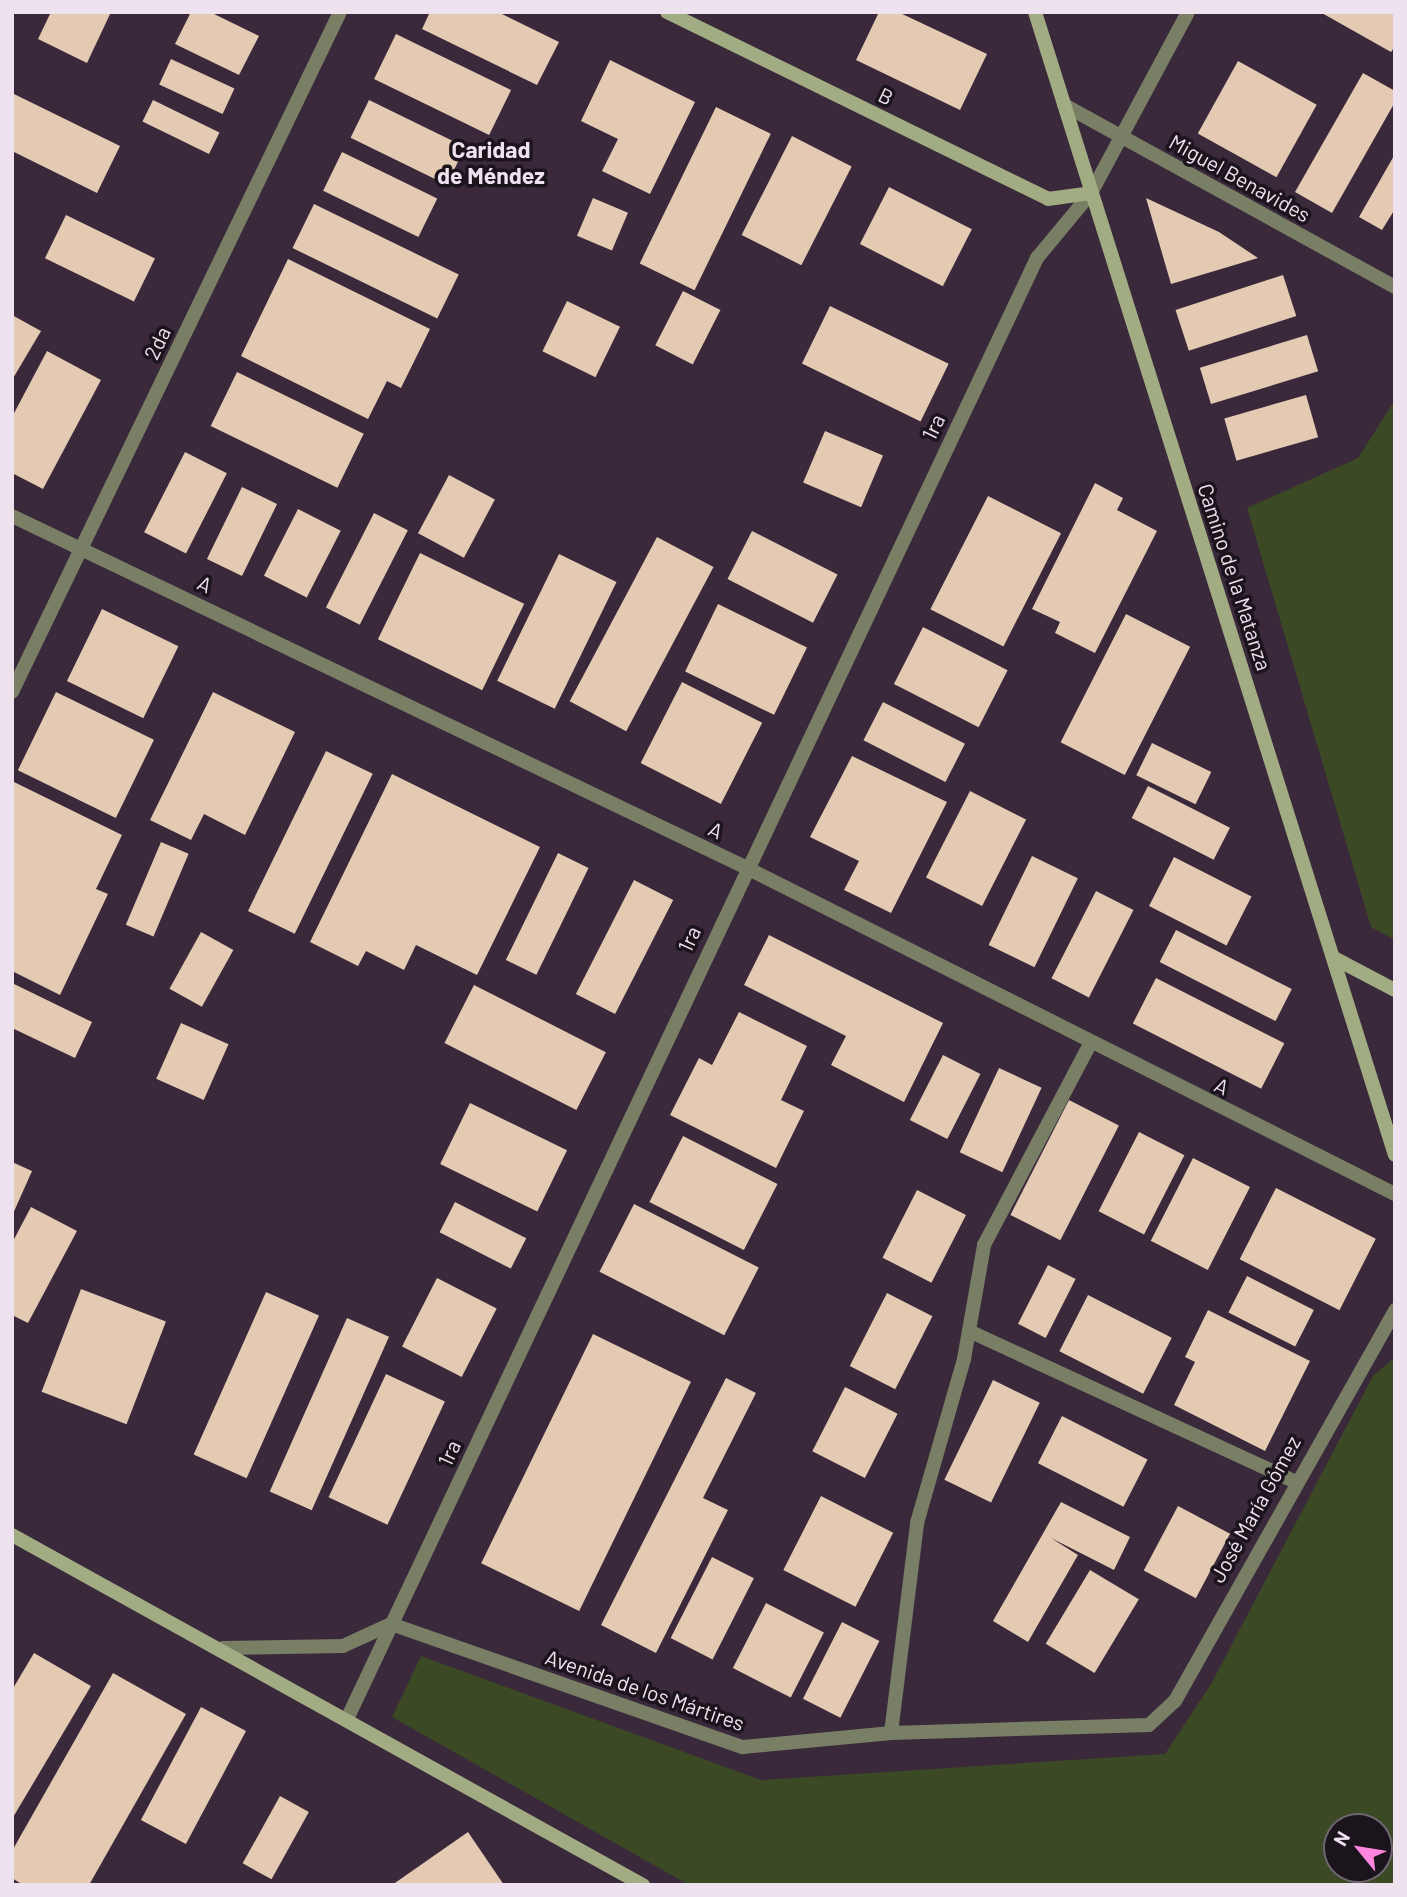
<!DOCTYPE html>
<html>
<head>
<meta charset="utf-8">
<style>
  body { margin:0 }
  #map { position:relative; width:1407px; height:1897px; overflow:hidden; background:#3a283b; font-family:Barlow,sans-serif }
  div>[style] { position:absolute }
  .green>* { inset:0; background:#3b4924 }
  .building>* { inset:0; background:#e4cab2; transform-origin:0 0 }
  .lane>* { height:14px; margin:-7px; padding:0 7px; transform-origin:7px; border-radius:7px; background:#787f65 }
  .street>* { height:14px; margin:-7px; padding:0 7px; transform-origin:7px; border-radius:7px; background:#787f65 }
  .secondary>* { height:14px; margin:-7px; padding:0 7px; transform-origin:7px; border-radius:7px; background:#a2ac82 }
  span { translate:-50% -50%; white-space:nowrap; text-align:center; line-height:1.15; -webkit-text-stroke:7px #1c141d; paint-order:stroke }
  .street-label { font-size:21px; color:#eee2ee }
  .neighbourhood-label { font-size:23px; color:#eee2ee; font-weight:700 }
  .frame { position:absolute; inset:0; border:14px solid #eee2ee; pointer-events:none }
  .north { position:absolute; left:1323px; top:1813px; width:70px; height:70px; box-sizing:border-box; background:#1c141d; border:2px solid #706671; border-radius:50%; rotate:300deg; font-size:19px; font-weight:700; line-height:28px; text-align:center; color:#eee2ee }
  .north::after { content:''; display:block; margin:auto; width:24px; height:32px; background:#ff85de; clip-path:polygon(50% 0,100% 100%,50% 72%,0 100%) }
</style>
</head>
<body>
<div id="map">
  <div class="green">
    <div style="clip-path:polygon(1395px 400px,1395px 940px,1371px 927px,1247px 508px,1358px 458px)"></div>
    <div style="clip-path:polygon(evenodd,1395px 1357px,1395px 1885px,689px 1885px,392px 1717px,421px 1656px,761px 1780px,1165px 1754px,1211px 1684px,1373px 1376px,1395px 1357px,1337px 1827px,1379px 1827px,1379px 1869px,1337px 1869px,1337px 1827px)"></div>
  </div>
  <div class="building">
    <div style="clip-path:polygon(51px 12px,111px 12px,87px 63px,38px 39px)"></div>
    <div style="clip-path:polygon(191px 12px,210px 12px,259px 36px,239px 75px,175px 44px)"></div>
    <div style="clip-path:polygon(430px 12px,498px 12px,559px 42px,537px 85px,422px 29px)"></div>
    <div style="clip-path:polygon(879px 12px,898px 12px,987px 54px,960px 110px,856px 60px)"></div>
    <div style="clip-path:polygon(1320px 12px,1395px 12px,1395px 46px,1391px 52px)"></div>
    <div style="left:396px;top:34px;width:128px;height:50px;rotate:26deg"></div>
    <div style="left:171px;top:59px;width:70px;height:28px;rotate:25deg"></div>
    <div style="clip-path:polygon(610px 60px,695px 102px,650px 194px,602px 171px,618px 139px,581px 121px)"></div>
    <div style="left:1238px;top:61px;width:90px;height:83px;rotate:29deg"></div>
    <div style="clip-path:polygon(1363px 73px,1395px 91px,1395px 102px,1332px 213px,1295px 192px)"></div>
    <div style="clip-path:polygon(14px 94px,120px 146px,97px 193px,12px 151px)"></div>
    <div style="left:153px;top:100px;width:74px;height:24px;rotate:26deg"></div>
    <div style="left:369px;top:100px;width:107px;height:42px;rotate:26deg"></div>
    <div style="left:716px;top:107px;width:61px;height:174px;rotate:26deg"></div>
    <div style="left:792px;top:136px;width:67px;height:111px;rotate:27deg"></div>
    <div style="left:342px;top:152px;width:106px;height:43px;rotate:26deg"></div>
    <div style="clip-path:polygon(1395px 154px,1395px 209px,1382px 230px,1359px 217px)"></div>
    <div style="left:889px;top:187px;width:93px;height:64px;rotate:27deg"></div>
    <div style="left:593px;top:198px;width:38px;height:41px;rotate:23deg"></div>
    <div style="clip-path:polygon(1146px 198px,1219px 232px,1258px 258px,1171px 284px)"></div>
    <div style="left:314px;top:204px;width:161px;height:49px;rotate:26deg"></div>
    <div style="left:66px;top:215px;width:99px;height:48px;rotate:26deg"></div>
    <div style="clip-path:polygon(288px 259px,430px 329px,401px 388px,387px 381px,368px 419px,241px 356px)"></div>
    <div style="left:1283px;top:275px;width:43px;height:113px;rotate:72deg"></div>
    <div style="left:683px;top:291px;width:42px;height:61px;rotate:27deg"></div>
    <div style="left:567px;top:301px;width:59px;height:56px;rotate:26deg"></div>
    <div style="left:830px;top:306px;width:132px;height:64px;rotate:26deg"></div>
    <div style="clip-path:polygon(12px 315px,41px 331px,12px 380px)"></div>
    <div style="left:1307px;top:335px;width:38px;height:112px;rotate:73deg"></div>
    <div style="clip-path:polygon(47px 351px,101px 380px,43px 489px,12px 473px,12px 417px)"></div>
    <div style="left:237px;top:372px;width:141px;height:60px;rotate:26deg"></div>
    <div style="left:1306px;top:395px;width:44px;height:85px;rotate:74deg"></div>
    <div style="left:825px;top:431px;width:63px;height:56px;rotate:23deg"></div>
    <div style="left:185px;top:452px;width:47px;height:90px;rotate:27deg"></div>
    <div style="left:449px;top:475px;width:52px;height:66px;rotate:28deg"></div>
    <div style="clip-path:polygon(1095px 483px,1123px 498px,1117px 510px,1157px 531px,1095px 653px,1055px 633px,1060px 622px,1032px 609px)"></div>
    <div style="left:242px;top:487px;width:39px;height:80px;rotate:26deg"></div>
    <div style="left:988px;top:496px;width:82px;height:127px;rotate:27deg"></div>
    <div style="left:298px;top:509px;width:48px;height:75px;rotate:27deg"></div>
    <div style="left:374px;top:513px;width:38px;height:106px;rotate:27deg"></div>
    <div style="left:752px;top:531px;width:96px;height:54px;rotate:27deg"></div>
    <div style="left:657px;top:537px;width:64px;height:186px;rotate:28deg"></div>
    <div style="left:420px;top:553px;width:116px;height:96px;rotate:26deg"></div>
    <div style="left:559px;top:554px;width:64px;height:141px;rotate:26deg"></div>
    <div style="left:718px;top:604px;width:99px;height:75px;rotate:26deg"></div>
    <div style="left:102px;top:609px;width:85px;height:80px;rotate:26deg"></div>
    <div style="left:1126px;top:614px;width:72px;height:144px;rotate:27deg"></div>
    <div style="left:923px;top:627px;width:95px;height:64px;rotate:27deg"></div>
    <div style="left:682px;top:682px;width:90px;height:91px;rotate:27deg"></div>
    <div style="left:56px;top:692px;width:109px;height:87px;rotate:26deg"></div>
    <div style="clip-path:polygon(213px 692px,295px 732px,245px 835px,204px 814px,191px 840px,150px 820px)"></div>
    <div style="left:883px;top:702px;width:92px;height:43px;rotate:27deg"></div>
    <div style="left:1152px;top:743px;width:66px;height:36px;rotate:26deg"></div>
    <div style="left:326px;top:751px;width:52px;height:178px;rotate:26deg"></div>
    <div style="clip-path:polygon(852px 756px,947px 802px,891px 913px,844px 890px,859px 861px,810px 837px)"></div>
    <div style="clip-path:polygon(392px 774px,540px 847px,477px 975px,416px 945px,404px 970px,366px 951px,358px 966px,310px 942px)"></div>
    <div style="clip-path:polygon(14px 782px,122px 835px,96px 889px,108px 894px,60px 995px,12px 971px)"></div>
    <div style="left:1148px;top:786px;width:92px;height:36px;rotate:27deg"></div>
    <div style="left:970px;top:791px;width:63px;height:97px;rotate:27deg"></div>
    <div style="left:161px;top:842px;width:30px;height:90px;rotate:23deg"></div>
    <div style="left:558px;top:853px;width:34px;height:119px;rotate:26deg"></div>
    <div style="left:1032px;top:856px;width:51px;height:99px;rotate:26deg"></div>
    <div style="left:1174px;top:857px;width:87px;height:55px;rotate:27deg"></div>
    <div style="left:634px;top:880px;width:44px;height:128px;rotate:27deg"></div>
    <div style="left:1096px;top:891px;width:42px;height:98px;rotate:27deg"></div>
    <div style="left:1176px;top:930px;width:130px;height:36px;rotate:27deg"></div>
    <div style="left:201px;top:932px;width:37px;height:65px;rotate:29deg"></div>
    <div style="clip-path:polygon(769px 935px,943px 1023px,904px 1102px,831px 1065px,846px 1036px,744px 985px)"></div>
    <div style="left:1156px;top:978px;width:144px;height:51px;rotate:27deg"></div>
    <div style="clip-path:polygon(12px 983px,92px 1022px,75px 1058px,12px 1028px)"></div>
    <div style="left:474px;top:985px;width:148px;height:65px;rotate:27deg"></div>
    <div style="clip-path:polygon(739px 1012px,807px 1046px,781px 1100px,804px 1111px,776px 1168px,670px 1115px,699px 1058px,712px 1065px)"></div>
    <div style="left:181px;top:1023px;width:52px;height:61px;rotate:24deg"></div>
    <div style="left:943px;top:1055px;width:42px;height:73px;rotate:27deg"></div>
    <div style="left:999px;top:1068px;width:47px;height:93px;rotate:25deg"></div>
    <div style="left:1069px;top:1100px;width:56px;height:129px;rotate:27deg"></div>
    <div style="left:470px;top:1103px;width:108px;height:68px;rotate:26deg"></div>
    <div style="left:1139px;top:1132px;width:51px;height:89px;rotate:27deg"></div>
    <div style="left:683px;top:1136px;width:106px;height:74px;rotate:27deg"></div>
    <div style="left:1193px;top:1158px;width:64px;height:93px;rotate:27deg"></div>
    <div style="clip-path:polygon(12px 1162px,32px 1171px,12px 1216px)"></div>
    <div style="left:1276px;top:1188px;width:112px;height:80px;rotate:27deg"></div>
    <div style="left:917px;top:1190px;width:55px;height:76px;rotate:27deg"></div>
    <div style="left:455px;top:1202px;width:80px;height:34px;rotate:27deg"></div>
    <div style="left:634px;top:1204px;width:140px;height:76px;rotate:27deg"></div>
    <div style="clip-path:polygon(31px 1207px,77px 1231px,28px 1323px,12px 1315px,12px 1243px)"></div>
    <div style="left:1048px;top:1265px;width:31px;height:66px;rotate:27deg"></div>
    <div style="left:1247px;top:1276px;width:75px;height:41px;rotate:27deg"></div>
    <div style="left:437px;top:1278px;width:67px;height:77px;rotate:27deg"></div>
    <div style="left:81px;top:1289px;width:91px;height:110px;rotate:21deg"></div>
    <div style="left:266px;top:1292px;width:58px;height:178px;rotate:24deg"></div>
    <div style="left:887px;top:1293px;width:51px;height:82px;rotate:27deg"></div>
    <div style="left:1088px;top:1295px;width:94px;height:63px;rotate:27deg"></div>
    <div style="clip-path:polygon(1208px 1310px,1310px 1361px,1265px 1451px,1174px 1405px,1195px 1362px,1185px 1357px)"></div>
    <div style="left:347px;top:1318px;width:46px;height:190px;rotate:24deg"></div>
    <div style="left:593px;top:1334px;width:109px;height:255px;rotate:26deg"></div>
    <div style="left:386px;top:1374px;width:65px;height:136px;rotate:25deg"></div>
    <div style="clip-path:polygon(726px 1378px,756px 1393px,703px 1498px,728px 1510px,656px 1653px,601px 1625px)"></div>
    <div style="left:993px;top:1380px;width:52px;height:111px;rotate:26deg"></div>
    <div style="left:845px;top:1387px;width:59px;height:72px;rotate:27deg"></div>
    <div style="left:1062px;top:1416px;width:96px;height:53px;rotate:27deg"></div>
    <div style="left:821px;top:1496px;width:81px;height:83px;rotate:27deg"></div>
    <div style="clip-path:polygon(1061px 1502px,1130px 1537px,1114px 1570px,1051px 1538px,1078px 1555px,1028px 1642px,993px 1621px)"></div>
    <div style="left:1178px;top:1506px;width:59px;height:73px;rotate:28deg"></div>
    <div style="left:712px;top:1557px;width:47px;height:91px;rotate:27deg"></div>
    <div style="left:1090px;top:1570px;width:57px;height:86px;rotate:31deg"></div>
    <div style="left:766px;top:1603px;width:65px;height:73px;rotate:27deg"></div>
    <div style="left:842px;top:1622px;width:42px;height:86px;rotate:27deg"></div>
    <div style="clip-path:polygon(34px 1653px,91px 1686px,12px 1819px,12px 1690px)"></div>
    <div style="clip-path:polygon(113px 1673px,186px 1714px,89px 1885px,23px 1885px,12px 1878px,12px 1851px)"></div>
    <div style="left:201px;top:1707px;width:51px;height:128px;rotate:28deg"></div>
    <div style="left:280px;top:1796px;width:33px;height:77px;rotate:29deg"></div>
    <div style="clip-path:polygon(468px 1832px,504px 1885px,392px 1885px)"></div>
  </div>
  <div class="lane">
    <div style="left:969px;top:1331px;width:358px;rotate:24.8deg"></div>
    <div style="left:891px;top:1733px;width:212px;rotate:-82.9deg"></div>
    <div style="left:917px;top:1523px;width:171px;rotate:-74deg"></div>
    <div style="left:964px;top:1359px;width:116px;rotate:-80deg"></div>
    <div style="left:984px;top:1245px;width:227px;rotate:-62.2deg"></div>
  </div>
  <div class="street">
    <div style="left:1064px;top:105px;width:378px;rotate:28.8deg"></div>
    <div style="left:12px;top:516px;width:813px;rotate:25.59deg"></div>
    <div style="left:745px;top:867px;width:728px;rotate:26.71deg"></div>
    <div style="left:12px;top:692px;width:755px;rotate:-64.25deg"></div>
    <div style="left:223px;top:1648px;width:120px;rotate:-1deg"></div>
    <div style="left:343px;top:1646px;width:53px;rotate:-24.6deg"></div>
    <div style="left:391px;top:1624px;width:373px;rotate:19.3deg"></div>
    <div style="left:743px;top:1747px;width:149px;rotate:-5.4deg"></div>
    <div style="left:891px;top:1733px;width:258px;rotate:-1.8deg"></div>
    <div style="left:1149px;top:1725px;width:35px;rotate:-43deg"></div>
    <div style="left:1175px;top:1701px;width:449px;rotate:-60.6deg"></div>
    <div style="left:348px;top:1717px;width:1614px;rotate:-64.72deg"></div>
    <div style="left:1037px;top:258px;width:85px;rotate:-50.3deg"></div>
    <div style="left:1091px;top:193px;width:205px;rotate:-61.8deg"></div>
  </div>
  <div class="secondary">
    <div style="left:667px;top:12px;width:424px;rotate:26.1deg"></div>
    <div style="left:1048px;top:199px;width:43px;rotate:-7.9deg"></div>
    <div style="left:1035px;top:12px;width:1198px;rotate:72.52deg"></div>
    <div style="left:1334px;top:958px;width:69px;rotate:27.7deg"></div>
    <div style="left:12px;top:1535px;width:722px;rotate:29.02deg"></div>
  </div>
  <div class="street-label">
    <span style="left:886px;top:96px;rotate:26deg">B</span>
    <span style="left:1240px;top:178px;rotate:29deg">Miguel Benavides</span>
    <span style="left:157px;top:343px;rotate:-64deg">2da</span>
    <span style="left:933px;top:427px;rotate:-64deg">1ra</span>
    <span style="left:1235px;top:577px;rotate:72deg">Camino de la Matanza</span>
    <span style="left:205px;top:584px;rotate:26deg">A</span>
    <span style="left:716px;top:830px;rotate:26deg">A</span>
    <span style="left:689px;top:939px;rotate:-65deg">1ra</span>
    <span style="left:1222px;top:1086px;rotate:26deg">A</span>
    <span style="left:449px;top:1453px;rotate:-65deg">1ra</span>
    <span style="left:1255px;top:1509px;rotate:-61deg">José María Gómez</span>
    <span style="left:645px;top:1690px;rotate:19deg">Avenida de los Mártires</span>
  </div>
  <div class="neighbourhood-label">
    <span style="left:491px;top:162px">Caridad<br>de Méndez</span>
  </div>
  <div class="frame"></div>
  <div class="north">N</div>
</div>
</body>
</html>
